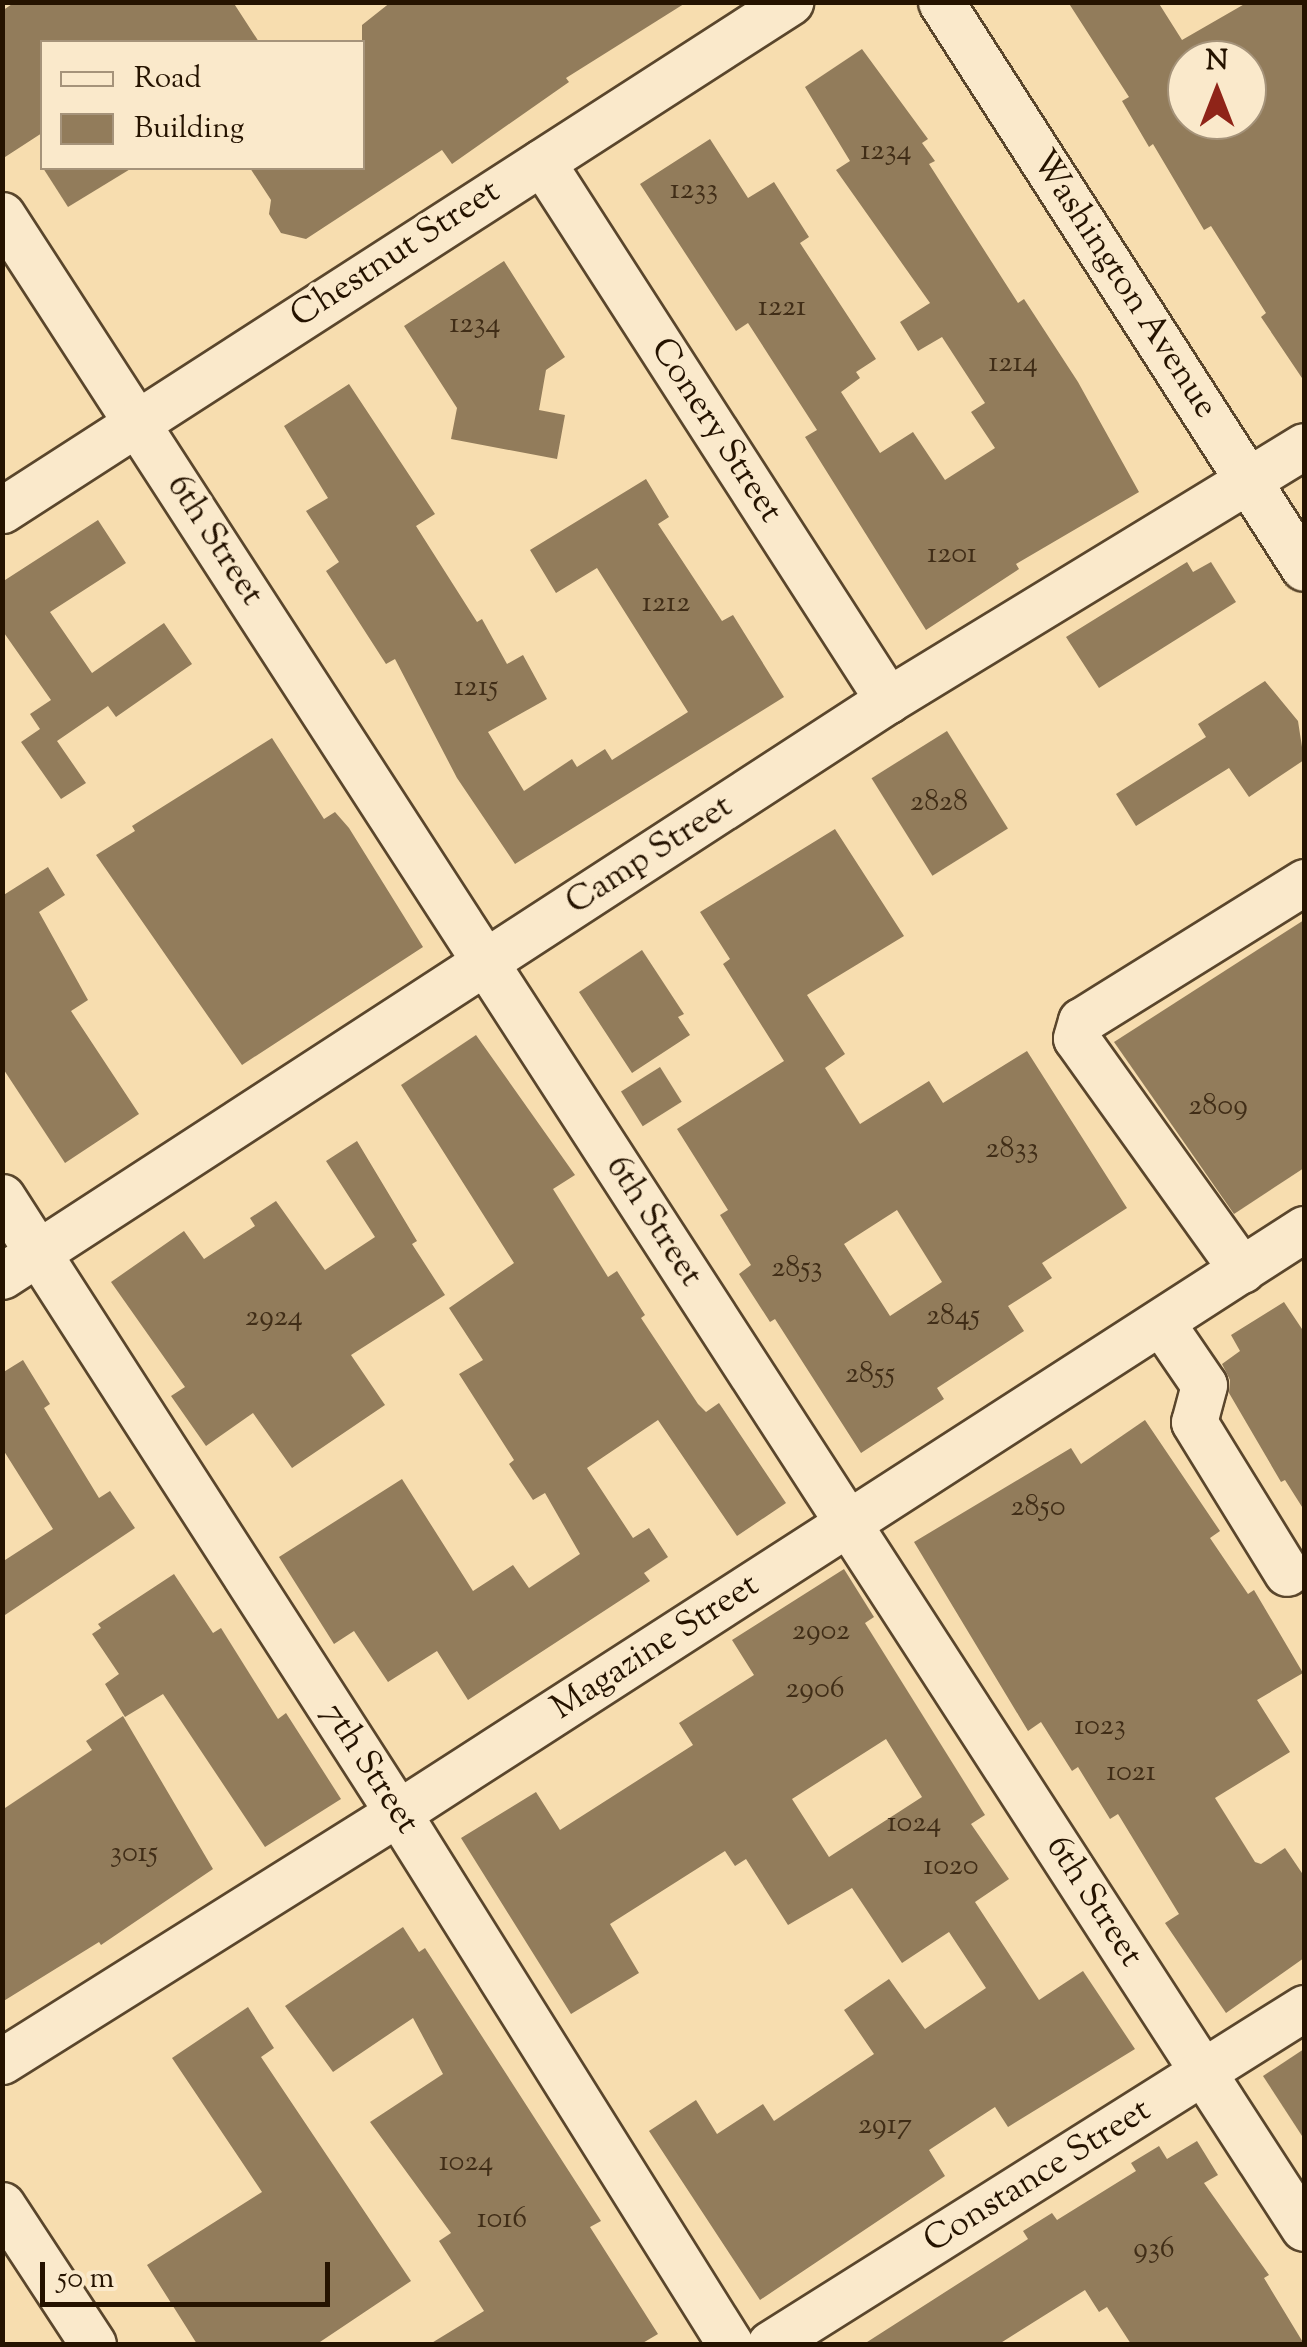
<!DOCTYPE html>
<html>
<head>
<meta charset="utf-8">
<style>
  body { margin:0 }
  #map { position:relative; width:1307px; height:2347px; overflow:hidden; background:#f7ddaf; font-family:"Sorts Mill Goudy",serif }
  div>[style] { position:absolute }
  .building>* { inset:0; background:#927c5b; transform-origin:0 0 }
  .roads { filter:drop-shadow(2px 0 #5a462c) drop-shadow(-2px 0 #5a462c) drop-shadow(0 2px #5a462c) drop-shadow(0 -2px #5a462c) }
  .minor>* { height:45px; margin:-22.5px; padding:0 22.5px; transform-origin:22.5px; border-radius:22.5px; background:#fae9cb }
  span { translate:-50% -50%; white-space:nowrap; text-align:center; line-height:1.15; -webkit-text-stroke:8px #fae9cb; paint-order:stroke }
  .number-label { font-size:30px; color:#402d17 }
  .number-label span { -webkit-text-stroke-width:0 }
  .street-label { font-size:35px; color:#251300 }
  .frame { position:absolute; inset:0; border:5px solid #251300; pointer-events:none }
  .legend { position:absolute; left:40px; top:40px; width:325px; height:130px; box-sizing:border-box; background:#fae9cb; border:2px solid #a5937a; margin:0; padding:12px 18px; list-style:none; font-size:30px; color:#251300 }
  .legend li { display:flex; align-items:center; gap:20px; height:50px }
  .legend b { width:50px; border:2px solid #a5937a }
  .north { position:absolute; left:1167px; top:40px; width:100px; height:100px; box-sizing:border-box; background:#fae9cb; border:2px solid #a5937a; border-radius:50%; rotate:0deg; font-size:28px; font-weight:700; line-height:40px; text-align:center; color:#251300 }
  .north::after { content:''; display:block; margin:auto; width:35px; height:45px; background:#8f2418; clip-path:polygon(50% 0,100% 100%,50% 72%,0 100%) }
  .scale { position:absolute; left:40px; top:2262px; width:290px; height:45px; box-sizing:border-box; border:5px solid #251300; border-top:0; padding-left:12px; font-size:30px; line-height:35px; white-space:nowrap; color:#251300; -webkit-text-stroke:8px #fae9cb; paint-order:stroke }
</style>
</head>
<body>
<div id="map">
  <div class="building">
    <div style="clip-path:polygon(15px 2px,233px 2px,259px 42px,42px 42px,42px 133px,2px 159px,2px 11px)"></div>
    <div style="clip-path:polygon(391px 2px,687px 2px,566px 78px,569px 82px,452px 164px,442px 150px,306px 239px,281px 233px,269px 214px,271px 200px,250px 168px,362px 168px,362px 25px)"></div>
    <div style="clip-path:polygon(evenodd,1068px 2px,1158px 2px,1182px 40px,1248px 2px,1304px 2px,1304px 381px,1261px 317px,1266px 313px,1211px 226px,1204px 230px,1153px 144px,1149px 147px,1122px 101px,1129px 97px,1068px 2px,1187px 60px,1247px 60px,1247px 120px,1187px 120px,1187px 60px)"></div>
    <div style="clip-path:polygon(862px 49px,928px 139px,922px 143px,935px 161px,929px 164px,1018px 303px,1024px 299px,1078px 382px,1139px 492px,1016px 564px,1019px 569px,926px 630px,805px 437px,817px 430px,748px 323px,736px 331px,640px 184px,710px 139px,748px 198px,774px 182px,809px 237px,800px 243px,876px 359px,856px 372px,860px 378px,841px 392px,880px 453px,913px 432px,945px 480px,995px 448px,971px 412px,985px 403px,942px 337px,918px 351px,900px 322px,930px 303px,836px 170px,850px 161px,805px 87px)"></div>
    <div style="clip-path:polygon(43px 168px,132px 168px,68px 207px)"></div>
    <div style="clip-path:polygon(504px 261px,565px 357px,546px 370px,539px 410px,565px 415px,557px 459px,451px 439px,457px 408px,404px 326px)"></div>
    <div style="clip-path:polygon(349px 384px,435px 514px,416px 526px,477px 622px,482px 619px,507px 664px,523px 655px,547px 699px,488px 732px,524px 791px,572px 759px,577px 767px,605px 749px,612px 760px,688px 712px,597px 568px,556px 593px,530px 550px,646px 479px,669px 517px,658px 524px,722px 621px,733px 615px,784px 697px,515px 864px,457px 778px,395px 659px,386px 664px,326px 571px,339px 562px,306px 511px,328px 498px,284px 426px)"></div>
    <div style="clip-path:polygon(98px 520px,126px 563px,50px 612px,92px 673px,164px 623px,192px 664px,116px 717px,108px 706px,57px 741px,86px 783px,61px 799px,21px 742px,40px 729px,30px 714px,51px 700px,2px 630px,2px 582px)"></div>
    <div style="clip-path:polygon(1187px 562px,1193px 572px,1211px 562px,1236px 602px,1099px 688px,1066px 637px)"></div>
    <div style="clip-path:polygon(1265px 681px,1298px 721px,1304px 760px,1249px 797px,1229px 768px,1136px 826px,1116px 794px,1206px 737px,1198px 724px)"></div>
    <div style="left:947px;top:731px;width:115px;height:89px;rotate:58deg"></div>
    <div style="clip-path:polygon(272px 738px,324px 819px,335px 812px,349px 828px,423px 947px,242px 1065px,96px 855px,135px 831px,132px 826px)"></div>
    <div style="clip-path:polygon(evenodd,835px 829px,904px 936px,807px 995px,845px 1054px,825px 1068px,860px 1124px,929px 1081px,943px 1103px,1027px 1051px,1127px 1208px,1042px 1263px,1052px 1278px,1008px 1306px,1024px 1331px,937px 1388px,944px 1399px,861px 1453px,775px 1319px,770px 1322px,739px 1274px,751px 1265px,720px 1215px,728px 1210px,677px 1129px,784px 1061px,723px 964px,730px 959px,700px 912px,835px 829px,897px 1210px,942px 1282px,890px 1316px,844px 1244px,897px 1210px)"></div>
    <div style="clip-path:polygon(48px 867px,65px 895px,39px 912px,88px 1000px,71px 1011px,139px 1114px,65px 1163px,2px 1067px,2px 896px)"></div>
    <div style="clip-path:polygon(1304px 920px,1304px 1168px,1234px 1214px,1114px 1042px)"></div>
    <div style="clip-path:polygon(642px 950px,684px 1014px,678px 1017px,690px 1035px,632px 1073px,579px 992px)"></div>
    <div style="clip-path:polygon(476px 1035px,575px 1175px,553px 1189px,608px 1277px,617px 1271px,645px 1315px,641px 1318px,698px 1404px,706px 1412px,719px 1403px,786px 1503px,737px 1536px,658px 1420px,587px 1468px,633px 1538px,649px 1528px,668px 1557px,644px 1573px,650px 1581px,468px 1700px,437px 1651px,388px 1682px,354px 1631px,334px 1644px,279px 1557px,402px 1479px,473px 1591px,513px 1565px,529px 1588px,580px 1554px,545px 1493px,533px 1500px,509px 1464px,514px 1460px,459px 1374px,483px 1360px,449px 1308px,514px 1263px,401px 1085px)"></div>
    <div style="left:660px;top:1067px;width:41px;height:46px;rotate:58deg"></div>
    <div style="clip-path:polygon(357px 1141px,417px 1241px,412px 1244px,445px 1295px,351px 1355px,385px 1405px,292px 1468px,253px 1413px,206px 1446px,171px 1396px,185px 1387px,111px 1282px,184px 1231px,204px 1259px,255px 1226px,250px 1218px,276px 1201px,325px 1270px,375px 1237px,326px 1161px)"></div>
    <div style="clip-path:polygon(1284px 1302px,1304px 1332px,1304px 1510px,1285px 1480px,1281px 1482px,1229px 1393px,1230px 1380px,1222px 1364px,1240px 1351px,1231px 1335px)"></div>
    <div style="clip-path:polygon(23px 1360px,50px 1404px,44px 1408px,99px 1498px,110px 1491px,135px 1528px,2px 1617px,2px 1562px,53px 1529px,2px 1448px,2px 1373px)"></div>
    <div style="clip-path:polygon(1145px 1420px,1220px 1531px,1210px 1538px,1248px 1594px,1254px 1590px,1303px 1673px,1257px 1700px,1290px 1752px,1215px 1798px,1255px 1862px,1261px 1864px,1285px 1848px,1304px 1876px,1304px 1958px,1226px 2013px,1165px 1923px,1179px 1914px,1118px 1814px,1110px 1819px,1078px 1767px,1072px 1771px,1041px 1722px,1028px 1731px,914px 1542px,1071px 1448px,1081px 1464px)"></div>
    <div style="clip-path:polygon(evenodd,844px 1569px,874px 1617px,865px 1623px,985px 1815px,971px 1824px,1009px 1879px,975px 1902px,1039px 2000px,1083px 1971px,1135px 2049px,1008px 2127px,995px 2107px,929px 2150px,945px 2176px,760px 2300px,649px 2131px,696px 2100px,717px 2134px,763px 2104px,774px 2121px,874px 2054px,844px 2010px,889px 1979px,925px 2029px,986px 1988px,949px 1932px,902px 1963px,852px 1888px,788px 1925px,746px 1859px,735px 1866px,725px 1851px,610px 1924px,639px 1973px,571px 2014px,461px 1838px,536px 1792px,560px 1830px,693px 1745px,679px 1723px,754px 1675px,732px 1640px,844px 1569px,886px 1739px,922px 1797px,829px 1857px,792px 1799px,886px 1739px)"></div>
    <div style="clip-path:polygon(174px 1574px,213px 1633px,221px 1628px,278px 1719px,286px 1713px,341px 1799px,265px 1847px,163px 1694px,125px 1717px,105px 1684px,119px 1674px,92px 1634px,101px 1628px,98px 1624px)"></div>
    <div style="clip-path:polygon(123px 1716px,213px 1869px,101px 1945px,99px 1942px,2px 2002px,2px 1810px,92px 1750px,86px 1741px)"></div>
    <div style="clip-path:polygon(403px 1927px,419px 1952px,425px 1948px,601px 2221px,590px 2227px,658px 2334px,641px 2344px,430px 2344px,484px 2311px,439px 2241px,451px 2233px,370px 2122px,443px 2074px,413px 2018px,333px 2072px,285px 2006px)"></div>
    <div style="clip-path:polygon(248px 2007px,274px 2048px,261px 2057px,411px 2281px,317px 2344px,197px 2344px,147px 2265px,262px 2192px,172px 2058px)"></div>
    <div style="clip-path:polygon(1304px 2049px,1304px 2139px,1263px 2076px)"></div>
    <div style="clip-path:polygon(1197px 2141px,1218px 2175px,1204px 2183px,1269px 2275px,1264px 2278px,1304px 2344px,1131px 2344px,1107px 2307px,1099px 2312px,1085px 2290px,999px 2344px,864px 2344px,1028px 2239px,1023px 2231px,1052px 2213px,1057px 2220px,1136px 2171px,1131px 2163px,1159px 2146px,1167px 2159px)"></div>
  </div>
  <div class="roads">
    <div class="minor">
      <div style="left:941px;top:2px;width:672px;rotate:57.33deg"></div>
      <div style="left:542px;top:162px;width:640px;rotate:57.25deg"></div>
      <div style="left:2px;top:215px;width:2397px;rotate:57.11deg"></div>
      <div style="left:2px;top:510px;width:938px;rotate:-32.81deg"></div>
      <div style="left:2px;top:1197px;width:732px;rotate:57.26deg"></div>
      <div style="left:398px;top:1813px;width:626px;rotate:57.98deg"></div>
      <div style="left:1242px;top:1270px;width:285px;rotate:-125.6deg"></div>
      <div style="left:1076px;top:1038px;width:18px;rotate:-74deg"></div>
      <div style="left:1081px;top:1021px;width:263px;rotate:-31.9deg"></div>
      <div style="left:2px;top:1276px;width:1057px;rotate:-33.03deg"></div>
      <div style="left:888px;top:700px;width:487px;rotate:-31.4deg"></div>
      <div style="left:1161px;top:1322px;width:76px;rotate:55.7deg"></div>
      <div style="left:1204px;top:1385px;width:38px;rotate:105deg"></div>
      <div style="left:1194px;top:1422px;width:177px;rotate:58.4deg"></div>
      <div style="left:2px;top:2061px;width:467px;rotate:-32.1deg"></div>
      <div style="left:398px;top:1813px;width:1078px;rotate:-32.81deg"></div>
      <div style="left:2px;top:2205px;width:166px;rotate:56.8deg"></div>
      <div style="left:770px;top:2344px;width:631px;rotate:-32.18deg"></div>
    </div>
  </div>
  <div class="number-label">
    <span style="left:886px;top:152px">1234</span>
    <span style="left:694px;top:191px">1233</span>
    <span style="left:782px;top:308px">1221</span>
    <span style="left:475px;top:325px">1234</span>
    <span style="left:1013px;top:364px">1214</span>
    <span style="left:952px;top:555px">1201</span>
    <span style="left:666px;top:604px">1212</span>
    <span style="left:476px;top:688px">1215</span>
    <span style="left:939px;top:803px">2828</span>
    <span style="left:1218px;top:1107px">2809</span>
    <span style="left:1012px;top:1150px">2833</span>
    <span style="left:797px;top:1269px">2853</span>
    <span style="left:953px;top:1317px">2845</span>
    <span style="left:274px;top:1318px">2924</span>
    <span style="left:870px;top:1375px">2855</span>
    <span style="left:1038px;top:1508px">2850</span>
    <span style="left:821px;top:1632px">2902</span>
    <span style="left:815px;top:1690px">2906</span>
    <span style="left:1100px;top:1727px">1023</span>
    <span style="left:1131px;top:1773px">1021</span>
    <span style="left:914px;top:1824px">1024</span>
    <span style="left:134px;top:1854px">3015</span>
    <span style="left:951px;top:1867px">1020</span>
    <span style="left:885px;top:2126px">2917</span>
    <span style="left:466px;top:2163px">1024</span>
    <span style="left:502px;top:2220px">1016</span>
    <span style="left:1154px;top:2250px">936</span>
  </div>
  <div class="street-label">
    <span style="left:396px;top:255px;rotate:-33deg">Chestnut Street</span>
    <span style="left:1123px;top:285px;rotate:57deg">Washington Avenue</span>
    <span style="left:715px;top:431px;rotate:57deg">Conery Street</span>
    <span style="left:214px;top:541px;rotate:57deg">6th Street</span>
    <span style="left:650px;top:856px;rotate:-33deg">Camp Street</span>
    <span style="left:653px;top:1222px;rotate:57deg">6th Street</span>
    <span style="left:656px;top:1648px;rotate:-33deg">Magazine Street</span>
    <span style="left:369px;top:1769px;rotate:57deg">7th Street</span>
    <span style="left:1093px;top:1902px;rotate:57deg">6th Street</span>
    <span style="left:1038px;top:2177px;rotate:-32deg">Constance Street</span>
  </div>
  <div class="frame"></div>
  <ul class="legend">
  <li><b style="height:12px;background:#fae9cb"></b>Road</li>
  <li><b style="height:28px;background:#927c5b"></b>Building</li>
  </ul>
  <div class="north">N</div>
  <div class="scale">50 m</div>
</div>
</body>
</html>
